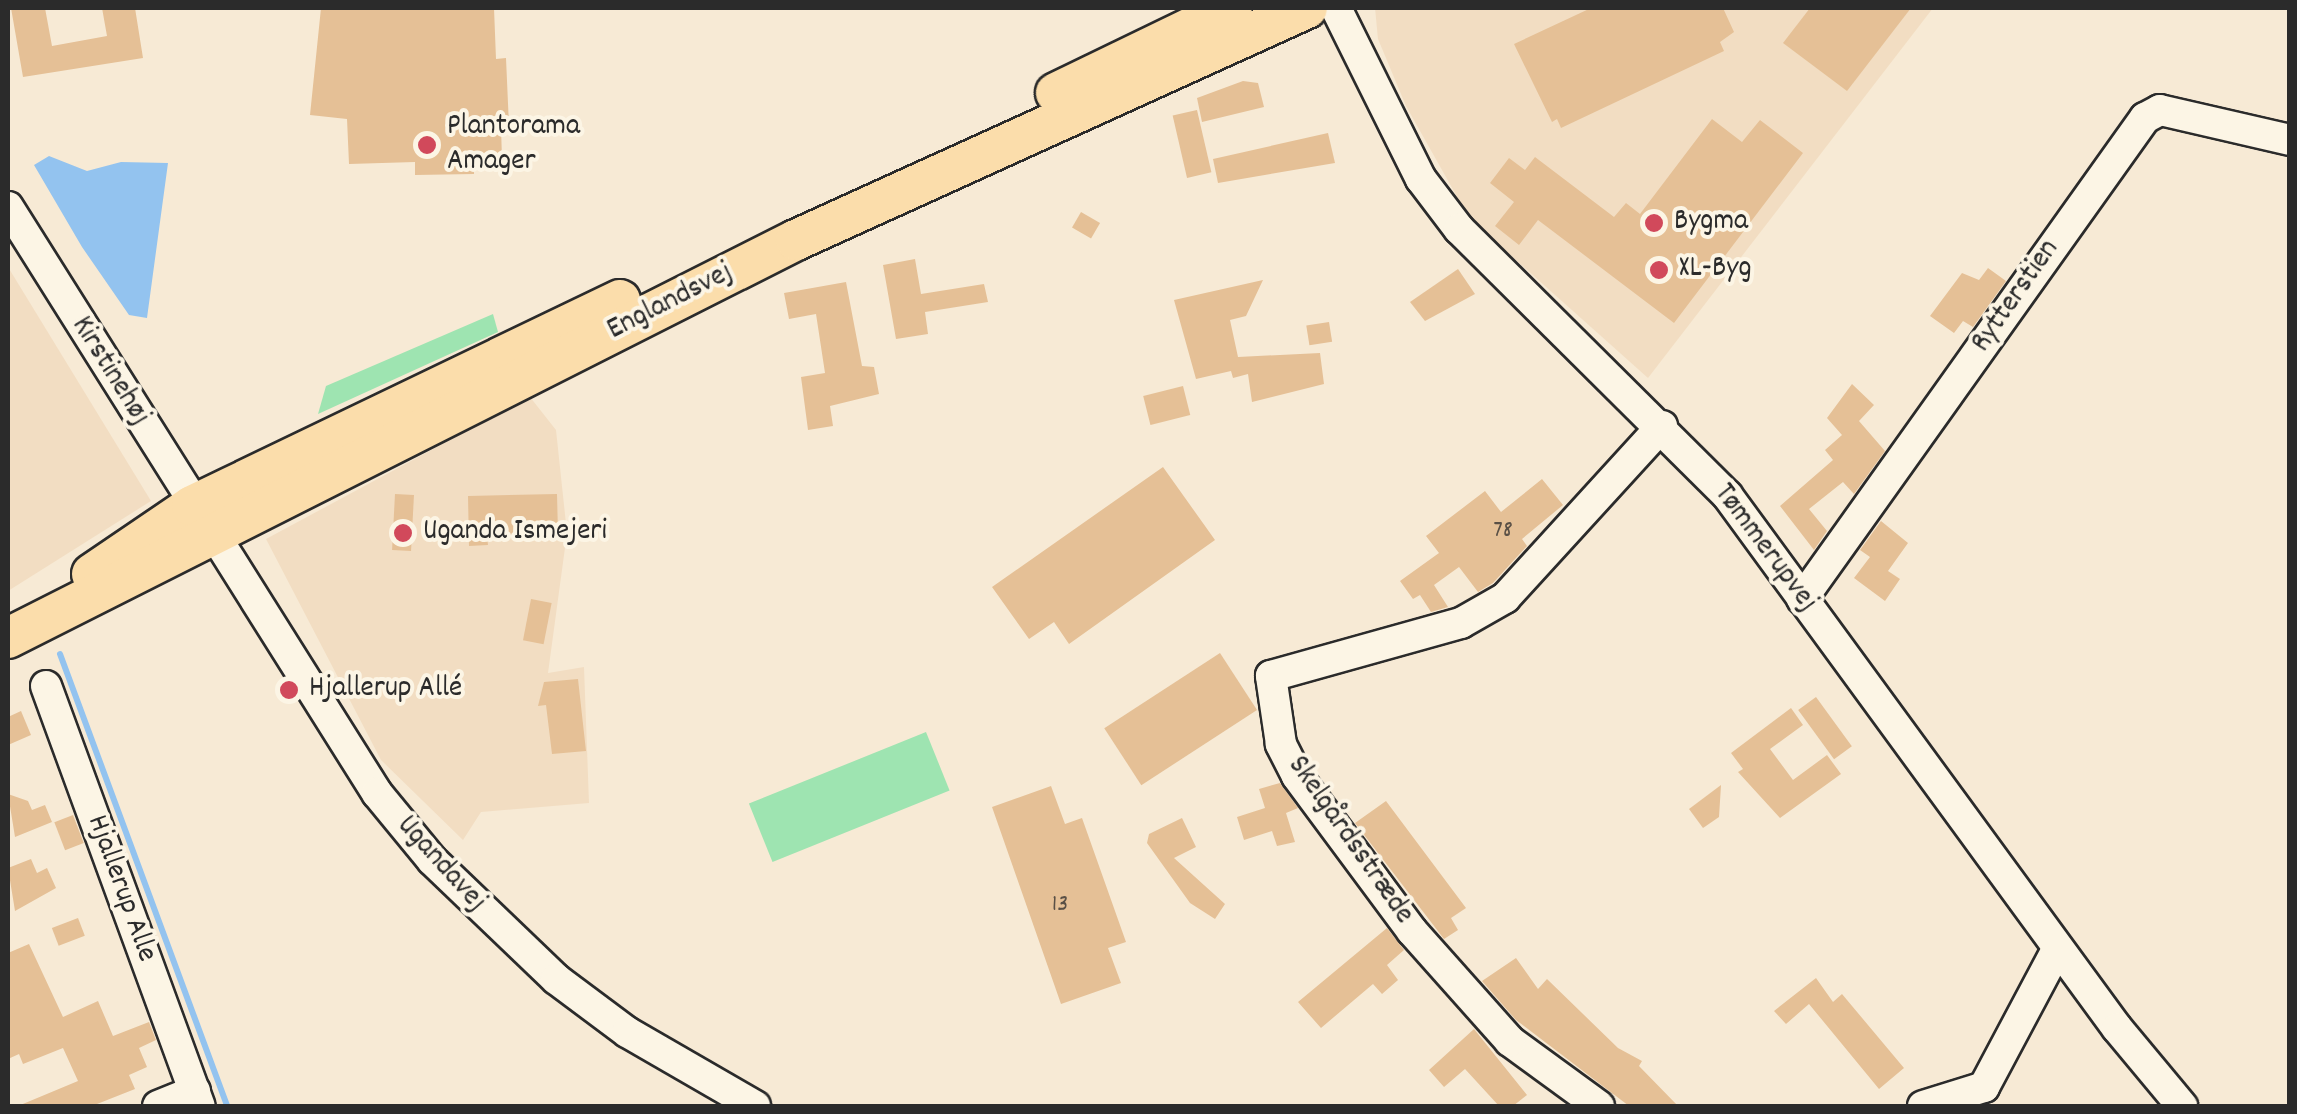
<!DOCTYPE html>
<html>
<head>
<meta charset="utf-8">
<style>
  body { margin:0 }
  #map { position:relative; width:2297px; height:1114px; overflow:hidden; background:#f7ead5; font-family:Dekko,sans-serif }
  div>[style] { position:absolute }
  .built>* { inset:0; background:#f2ddc2 }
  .green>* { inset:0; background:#9ee4b1; transform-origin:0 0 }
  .water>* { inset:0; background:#93c3ef }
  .stream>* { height:6px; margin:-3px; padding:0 3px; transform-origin:3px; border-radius:3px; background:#93c3ef }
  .building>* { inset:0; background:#e5c096; transform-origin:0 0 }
  .roads { filter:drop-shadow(2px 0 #2b2b2b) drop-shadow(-2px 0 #2b2b2b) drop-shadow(0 2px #2b2b2b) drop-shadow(0 -2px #2b2b2b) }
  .minor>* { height:30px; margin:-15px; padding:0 15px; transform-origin:15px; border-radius:15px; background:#fcf5e5 }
  .major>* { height:40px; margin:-20px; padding:0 20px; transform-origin:20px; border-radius:20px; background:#fbddab }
  .dots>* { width:28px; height:28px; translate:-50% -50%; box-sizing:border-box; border:5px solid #fcf5e5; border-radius:50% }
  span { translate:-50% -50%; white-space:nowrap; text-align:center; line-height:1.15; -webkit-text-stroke:8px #fcf5e5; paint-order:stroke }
  .number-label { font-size:25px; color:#5a5046 }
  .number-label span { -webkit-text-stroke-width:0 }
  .poi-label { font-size:30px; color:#2b2b2b }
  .left { translate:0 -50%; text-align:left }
  .street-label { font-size:30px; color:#2b2b2b }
  .frame { position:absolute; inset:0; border:10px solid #2b2b2b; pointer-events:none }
</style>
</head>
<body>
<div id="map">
  <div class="built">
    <div style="clip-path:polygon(1375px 8px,1933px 8px,1648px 378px,1469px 218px,1406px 106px,1378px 39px)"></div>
    <div style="clip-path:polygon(8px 267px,151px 501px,8px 591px)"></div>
    <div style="clip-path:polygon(530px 397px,556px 430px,567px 533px,548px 673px,584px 667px,589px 803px,481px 812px,463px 840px,381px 760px,266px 539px)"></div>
  </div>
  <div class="green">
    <div style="clip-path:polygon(493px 314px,498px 332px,318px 414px,326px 386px)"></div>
    <div style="left:926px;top:732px;width:63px;height:191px;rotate:68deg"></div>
  </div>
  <div class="water">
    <div style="clip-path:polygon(49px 156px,87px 171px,121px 162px,168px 163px,147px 318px,129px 315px,82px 247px,34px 165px)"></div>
  </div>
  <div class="stream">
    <div style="left:60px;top:654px;width:482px;rotate:69.7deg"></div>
  </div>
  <div class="building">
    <div style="clip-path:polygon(11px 8px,45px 8px,52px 46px,107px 36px,102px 8px,135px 8px,143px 58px,23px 77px)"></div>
    <div style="clip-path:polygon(321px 8px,494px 8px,496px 59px,506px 58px,509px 126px,501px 127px,502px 159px,474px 160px,474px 174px,415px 175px,415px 162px,349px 164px,347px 119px,310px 115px)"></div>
    <div style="clip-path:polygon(1591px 8px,1723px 8px,1734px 32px,1720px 42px,1724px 51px,1561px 128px,1557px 119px,1552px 122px,1514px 44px)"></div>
    <div style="clip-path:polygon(1810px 8px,1911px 8px,1847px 91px,1783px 43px)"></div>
    <div style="clip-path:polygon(1243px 81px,1258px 83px,1264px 107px,1202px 122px,1197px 98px)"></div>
    <div style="left:1197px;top:110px;width:64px;height:25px;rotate:77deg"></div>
    <div style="clip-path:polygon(1712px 119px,1742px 142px,1760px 120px,1803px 153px,1674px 323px,1538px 220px,1519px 245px,1495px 226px,1514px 202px,1490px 183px,1509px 158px,1525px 170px,1535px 157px,1614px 217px,1626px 203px,1640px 214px)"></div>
    <div style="clip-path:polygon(1328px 133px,1335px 163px,1218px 183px,1213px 159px)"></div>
    <div style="left:1081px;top:212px;width:22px;height:18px;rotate:30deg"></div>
    <div style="clip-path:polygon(915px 259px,921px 294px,984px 284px,988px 302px,925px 312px,928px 334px,896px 339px,883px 265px)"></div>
    <div style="clip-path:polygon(1988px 268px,2006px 281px,1973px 327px,1963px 321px,1954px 333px,1930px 316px,1962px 273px,1979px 280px)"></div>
    <div style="clip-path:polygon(1458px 269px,1475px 294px,1425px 321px,1410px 302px)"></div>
    <div style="clip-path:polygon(1263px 280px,1246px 316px,1230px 320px,1238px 357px,1320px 353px,1324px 384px,1252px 402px,1248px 374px,1233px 378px,1231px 371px,1196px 379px,1174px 300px)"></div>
    <div style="clip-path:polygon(846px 282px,862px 366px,874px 367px,879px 394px,830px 406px,833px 426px,808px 430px,801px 377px,825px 373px,816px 314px,789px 319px,784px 293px)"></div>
    <div style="left:1329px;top:322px;width:20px;height:23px;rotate:81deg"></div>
    <div style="clip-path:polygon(1852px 384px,1874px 405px,1859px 421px,1885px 451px,1854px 494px,1843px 482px,1809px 509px,1827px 531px,1814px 550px,1780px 506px,1833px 460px,1825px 450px,1842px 435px,1827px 418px)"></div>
    <div style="left:1183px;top:386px;width:30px;height:41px;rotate:76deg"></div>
    <div style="clip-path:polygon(1163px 467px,1215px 540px,1069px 644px,1054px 622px,1029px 639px,992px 587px)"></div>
    <div style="clip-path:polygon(1542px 479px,1563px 505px,1522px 539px,1527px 546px,1493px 583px,1478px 592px,1459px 567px,1434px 585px,1448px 607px,1431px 612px,1420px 595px,1413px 599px,1400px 581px,1439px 553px,1426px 536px,1485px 491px,1501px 512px)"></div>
    <div style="left:395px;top:494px;width:19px;height:56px;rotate:3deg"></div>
    <div style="clip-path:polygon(557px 494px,558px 533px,487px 536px,488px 545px,469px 546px,468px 496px)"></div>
    <div style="clip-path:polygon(1881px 521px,1908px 543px,1888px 571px,1900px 579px,1885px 601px,1854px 578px,1870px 557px,1860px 550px)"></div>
    <div style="left:531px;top:599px;width:21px;height:42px;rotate:11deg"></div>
    <div style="left:1220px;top:653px;width:68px;height:138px;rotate:57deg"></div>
    <div style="clip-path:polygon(578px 679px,586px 751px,552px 754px,546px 705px,538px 706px,544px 682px)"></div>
    <div style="left:1816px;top:697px;width:61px;height:22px;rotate:54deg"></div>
    <div style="clip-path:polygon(1791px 708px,1803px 725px,1770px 749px,1793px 780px,1827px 755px,1841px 774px,1780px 818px,1738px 772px,1743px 769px,1731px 753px)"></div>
    <div style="clip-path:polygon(21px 711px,31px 735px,8px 745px,8px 717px)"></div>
    <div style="clip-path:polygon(1280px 783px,1298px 808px,1286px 813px,1295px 842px,1277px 846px,1272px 831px,1244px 840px,1237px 817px,1265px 808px,1259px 789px)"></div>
    <div style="clip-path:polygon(1721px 785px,1719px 817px,1703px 828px,1689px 809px)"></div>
    <div style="clip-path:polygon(1051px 786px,1065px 824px,1082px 818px,1126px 942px,1108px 948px,1121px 983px,1061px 1004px,992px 807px)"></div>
    <div style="clip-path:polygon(8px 794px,28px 801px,32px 810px,45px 805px,52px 822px,15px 837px)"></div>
    <div style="clip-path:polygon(1386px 801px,1466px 908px,1451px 918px,1458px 930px,1444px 939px,1355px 823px)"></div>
    <div style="left:73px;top:815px;width:30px;height:20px;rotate:69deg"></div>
    <div style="clip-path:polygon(1182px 818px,1196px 847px,1174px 858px,1225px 904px,1215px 919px,1190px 903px,1147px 843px,1149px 834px)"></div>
    <div style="clip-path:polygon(31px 859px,37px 873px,47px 868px,56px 888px,15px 911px,8px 868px)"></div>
    <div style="left:78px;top:918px;width:19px;height:28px;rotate:69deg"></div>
    <div style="clip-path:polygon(1387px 928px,1404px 950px,1387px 965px,1398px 980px,1382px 994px,1373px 984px,1321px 1028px,1298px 1002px)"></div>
    <div style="clip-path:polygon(29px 944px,63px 1017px,98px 1001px,113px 1036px,149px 1022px,156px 1040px,139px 1048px,147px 1067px,129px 1075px,135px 1089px,92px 1106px,18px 1106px,78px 1081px,63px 1048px,23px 1064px,19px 1054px,8px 1059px,8px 953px)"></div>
    <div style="clip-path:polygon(1516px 958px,1538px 989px,1547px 979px,1618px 1048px,1642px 1061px,1639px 1066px,1678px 1106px,1629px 1106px,1516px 1020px,1482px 981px)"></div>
    <div style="clip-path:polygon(1816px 978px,1833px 1002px,1842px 994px,1904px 1068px,1879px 1089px,1809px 1004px,1786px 1024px,1774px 1011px)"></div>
    <div style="clip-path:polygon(1474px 1029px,1527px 1095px,1513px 1106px,1499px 1106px,1465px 1069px,1444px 1087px,1429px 1070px)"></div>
  </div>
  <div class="roads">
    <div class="minor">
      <div style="left:1336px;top:8px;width:191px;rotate:63.6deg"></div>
      <div style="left:1421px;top:179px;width:63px;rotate:52.8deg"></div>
      <div style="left:1459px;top:229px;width:378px;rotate:44.8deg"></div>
      <div style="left:1727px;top:495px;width:660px;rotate:53.81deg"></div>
      <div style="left:2117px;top:1028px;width:102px;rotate:50.2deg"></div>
      <div style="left:8px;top:207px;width:693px;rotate:57.8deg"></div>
      <div style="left:377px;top:793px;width:87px;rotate:50.6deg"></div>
      <div style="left:432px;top:860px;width:172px;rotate:43.8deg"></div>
      <div style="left:556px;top:979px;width:89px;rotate:36.7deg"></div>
      <div style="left:627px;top:1032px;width:148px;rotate:30deg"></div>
      <div style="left:1802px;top:599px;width:591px;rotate:-54.51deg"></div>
      <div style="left:2145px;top:118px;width:17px;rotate:-28deg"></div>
      <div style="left:2160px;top:110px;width:133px;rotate:13deg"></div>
      <div style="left:46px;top:686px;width:447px;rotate:69.9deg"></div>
      <div style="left:158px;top:1106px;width:40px;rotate:-22deg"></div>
      <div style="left:1599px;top:1106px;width:110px;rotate:-143.9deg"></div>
      <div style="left:1510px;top:1041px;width:147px;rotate:-131.7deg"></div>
      <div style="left:1412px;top:931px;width:193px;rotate:-126.6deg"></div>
      <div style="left:1297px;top:776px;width:36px;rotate:-117deg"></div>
      <div style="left:1281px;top:744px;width:69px;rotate:-98.4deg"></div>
      <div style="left:1271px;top:676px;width:197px;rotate:-15.6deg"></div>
      <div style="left:1461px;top:623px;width:51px;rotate:-29.6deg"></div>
      <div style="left:1505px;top:598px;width:233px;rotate:-47.6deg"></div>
      <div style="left:1923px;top:1106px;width:64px;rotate:-17.3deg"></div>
      <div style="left:1984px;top:1087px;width:157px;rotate:-62deg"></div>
    </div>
    <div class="major">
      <div style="left:1056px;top:93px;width:195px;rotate:-25.8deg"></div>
      <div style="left:92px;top:574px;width:121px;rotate:-34.2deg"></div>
      <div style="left:192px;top:506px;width:475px;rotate:-25.7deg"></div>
      <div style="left:8px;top:638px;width:883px;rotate:-26.8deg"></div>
      <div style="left:796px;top:240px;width:561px;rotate:-24.42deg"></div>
    </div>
  </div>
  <div class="dots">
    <div style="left:427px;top:145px;background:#d1495b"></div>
    <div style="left:1654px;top:223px;background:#d1495b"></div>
    <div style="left:1659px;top:270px;background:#d1495b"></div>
    <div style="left:403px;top:533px;background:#d1495b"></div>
    <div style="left:289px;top:690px;background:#d1495b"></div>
  </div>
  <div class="number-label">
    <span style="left:1503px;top:531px">78</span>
    <span style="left:1060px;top:905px">13</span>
  </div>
  <div class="poi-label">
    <span class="left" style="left:447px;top:145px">Plantorama<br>Amager</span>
    <span class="left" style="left:1674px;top:223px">Bygma</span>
    <span class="left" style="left:1679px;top:270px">XL-Byg</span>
    <span class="left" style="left:423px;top:533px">Uganda Ismejeri</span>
    <span class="left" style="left:309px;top:690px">Hjallerup Allé</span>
  </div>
  <div class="street-label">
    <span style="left:2017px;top:297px;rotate:-55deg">Rytterstien</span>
    <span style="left:671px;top:303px;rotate:-27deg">Englandsvej</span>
    <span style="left:109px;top:372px;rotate:58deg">Kirstinehøj</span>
    <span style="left:1764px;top:549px;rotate:53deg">Tømmerupvej</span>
    <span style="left:1349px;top:841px;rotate:55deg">Skelgårdsstræde</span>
    <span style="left:440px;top:865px;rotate:48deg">Ugandavej</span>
    <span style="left:120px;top:889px;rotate:70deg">Hjallerup Alle</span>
  </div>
  <div class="frame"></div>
</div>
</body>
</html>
